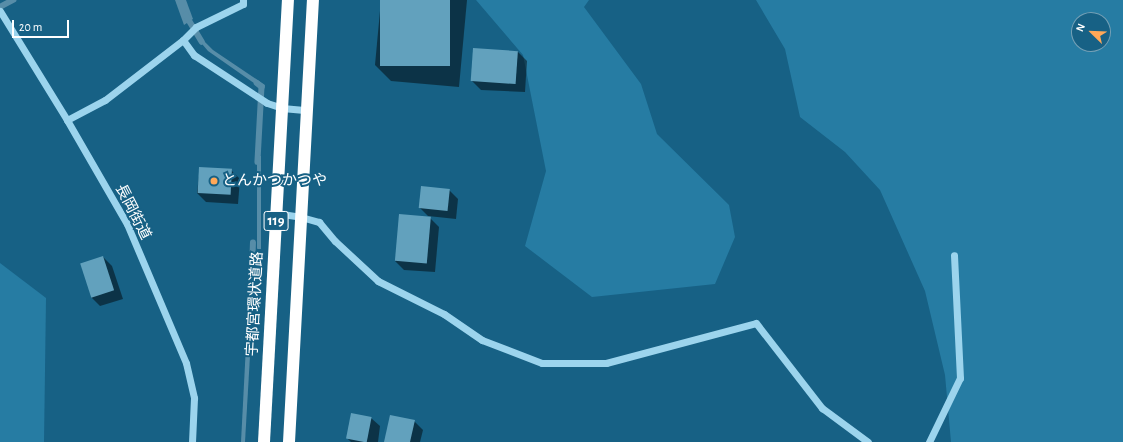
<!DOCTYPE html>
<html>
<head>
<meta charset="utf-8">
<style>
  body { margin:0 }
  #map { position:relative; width:1123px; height:442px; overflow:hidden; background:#176185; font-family:"Alegreya Sans","Noto Sans JP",sans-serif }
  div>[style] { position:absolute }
  .green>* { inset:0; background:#267ca3 }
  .water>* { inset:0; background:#578da8; transform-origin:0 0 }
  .shadow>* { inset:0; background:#0007 }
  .stream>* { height:5.5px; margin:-2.75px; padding:0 2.75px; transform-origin:2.75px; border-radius:2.75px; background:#578da8 }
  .building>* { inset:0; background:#62a1bd; transform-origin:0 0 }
  .minor>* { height:7px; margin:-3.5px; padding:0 3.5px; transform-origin:3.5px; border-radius:3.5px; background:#9cd4ed }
  .highway>* { height:12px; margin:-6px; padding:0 6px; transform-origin:6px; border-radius:6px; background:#fff }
  .dots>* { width:11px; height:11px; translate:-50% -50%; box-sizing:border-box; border:2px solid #176185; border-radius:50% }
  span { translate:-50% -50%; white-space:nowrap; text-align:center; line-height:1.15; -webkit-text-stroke:4px #176185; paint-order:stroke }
  .shield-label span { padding:1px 3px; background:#176185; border:1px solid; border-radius:3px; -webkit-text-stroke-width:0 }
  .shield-label { font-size:14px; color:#fff; font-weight:700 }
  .poi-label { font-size:15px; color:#fff }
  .left { translate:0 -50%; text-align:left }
  .street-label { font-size:15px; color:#fff }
  .north { position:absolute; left:1071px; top:12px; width:40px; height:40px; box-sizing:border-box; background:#176185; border:1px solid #74a0b6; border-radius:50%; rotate:293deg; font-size:11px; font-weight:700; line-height:16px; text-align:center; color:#fff }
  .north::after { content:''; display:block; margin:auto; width:14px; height:18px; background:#ffa858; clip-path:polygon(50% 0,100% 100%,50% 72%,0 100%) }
  .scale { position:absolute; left:12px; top:20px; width:57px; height:18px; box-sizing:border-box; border:2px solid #fff; border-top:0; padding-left:5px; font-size:12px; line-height:14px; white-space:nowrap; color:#fff; -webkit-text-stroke:3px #176185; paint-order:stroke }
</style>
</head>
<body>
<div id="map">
  <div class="green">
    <div style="clip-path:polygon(476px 0,589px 0,584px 7px,641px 84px,657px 134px,729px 205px,735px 237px,715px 284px,592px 297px,525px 246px,546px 171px,523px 55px)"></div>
    <div style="clip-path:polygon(evenodd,756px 0,1123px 0,1123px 442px,951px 442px,945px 375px,925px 291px,880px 190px,845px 152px,800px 117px,785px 49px,756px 0,1079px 20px,1103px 20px,1103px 44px,1079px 44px,1079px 20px)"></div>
    <div style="clip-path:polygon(0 263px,46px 298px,44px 442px,0 442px)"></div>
  </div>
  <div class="water">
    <div style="clip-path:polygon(175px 0,186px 0,193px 19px,184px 25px)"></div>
    <div style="clip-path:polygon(199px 36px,213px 50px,265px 85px,264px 90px,208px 51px,197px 38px)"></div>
    <div style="left:257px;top:156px;width:4px;height:93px"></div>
    <div style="clip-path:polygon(249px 287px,254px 287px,245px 442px,241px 442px)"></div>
  </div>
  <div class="shadow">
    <div style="clip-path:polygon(381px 0,467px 0,459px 87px,391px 81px,375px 65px)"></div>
    <div style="clip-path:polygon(474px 49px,518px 52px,527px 61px,525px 92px,481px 90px,472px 81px)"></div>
    <div style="clip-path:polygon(200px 168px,231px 170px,240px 179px,238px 204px,206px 202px,197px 193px)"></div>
    <div style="clip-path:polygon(449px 190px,458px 199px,456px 219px,428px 216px,419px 207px)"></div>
    <div style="clip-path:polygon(430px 218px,439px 227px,435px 272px,404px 270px,395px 261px)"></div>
    <div style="clip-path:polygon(103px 257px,112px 266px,123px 299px,100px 306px,91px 297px)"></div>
    <div style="clip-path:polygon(371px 418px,380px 426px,378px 442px,351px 442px,348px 439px)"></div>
    <div style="clip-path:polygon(414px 421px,423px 430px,420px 442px,385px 442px)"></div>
  </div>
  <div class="stream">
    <div style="left:0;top:7px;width:15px;rotate:-28deg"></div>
    <div style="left:186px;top:15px;width:31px;rotate:59deg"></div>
    <div style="left:257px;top:83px;width:6px;rotate:39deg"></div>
    <div style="left:262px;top:87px;width:75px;rotate:93.1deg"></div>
    <div style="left:251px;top:294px;width:51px;rotate:-87.8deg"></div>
  </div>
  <div class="building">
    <div style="left:380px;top:0;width:70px;height:66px"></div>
    <div style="left:473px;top:48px;width:45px;height:33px;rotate:4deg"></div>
    <div style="left:199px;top:167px;width:33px;height:26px;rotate:3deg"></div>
    <div style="left:421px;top:186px;width:29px;height:22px;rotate:6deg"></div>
    <div style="left:399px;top:214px;width:32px;height:47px;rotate:5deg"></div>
    <div style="left:103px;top:256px;width:36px;height:24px;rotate:72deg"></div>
    <div style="left:351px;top:413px;width:21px;height:26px;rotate:11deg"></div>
    <div style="clip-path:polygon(390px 415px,415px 420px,410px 442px,384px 442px)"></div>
  </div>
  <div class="minor">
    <div style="left:0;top:11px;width:128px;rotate:58.4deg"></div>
    <div style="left:67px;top:120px;width:120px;rotate:60deg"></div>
    <div style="left:127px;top:224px;width:151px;rotate:67deg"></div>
    <div style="left:186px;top:363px;width:36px;rotate:77deg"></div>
    <div style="left:194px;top:398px;width:44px;rotate:92.6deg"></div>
    <div style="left:183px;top:40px;width:18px;rotate:-45deg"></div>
    <div style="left:196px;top:27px;width:52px;rotate:-26.1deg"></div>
    <div style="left:243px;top:4px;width:4px;rotate:-90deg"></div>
    <div style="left:67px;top:120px;width:43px;rotate:-27.8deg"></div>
    <div style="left:105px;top:100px;width:98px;rotate:-37.6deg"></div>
    <div style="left:183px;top:40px;width:19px;rotate:54deg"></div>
    <div style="left:194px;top:55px;width:87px;rotate:33.3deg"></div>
    <div style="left:267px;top:103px;width:16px;rotate:18deg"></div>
    <div style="left:282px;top:108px;width:25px;rotate:5deg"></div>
    <div style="left:276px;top:213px;width:25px;rotate:9deg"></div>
    <div style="left:301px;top:217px;width:19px;rotate:16deg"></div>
    <div style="left:319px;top:222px;width:25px;rotate:50deg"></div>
    <div style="left:335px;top:241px;width:59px;rotate:42.9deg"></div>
    <div style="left:378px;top:281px;width:74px;rotate:26.6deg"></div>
    <div style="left:444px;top:314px;width:46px;rotate:34.4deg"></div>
    <div style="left:482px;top:340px;width:64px;rotate:21deg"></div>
    <div style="left:542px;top:363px;width:64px"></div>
    <div style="left:606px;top:363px;width:155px;rotate:-14.9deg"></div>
    <div style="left:756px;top:323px;width:108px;rotate:52.2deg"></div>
    <div style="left:822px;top:408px;width:57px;rotate:36.5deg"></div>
    <div style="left:929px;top:442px;width:71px;rotate:-64.2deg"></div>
    <div style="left:960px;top:378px;width:123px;rotate:-92.8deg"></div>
  </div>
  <div class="highway">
    <div style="left:264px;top:442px;width:443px;rotate:-86.9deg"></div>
    <div style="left:289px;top:442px;width:443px;rotate:-86.9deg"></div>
  </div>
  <div class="dots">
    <div style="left:214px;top:181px;background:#ffa858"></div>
  </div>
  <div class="shield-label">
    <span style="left:276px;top:221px">119</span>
  </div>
  <div class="poi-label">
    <span class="left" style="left:222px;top:181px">とんかつかつや</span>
  </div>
  <div class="street-label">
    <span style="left:133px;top:212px;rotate:63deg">長岡街道</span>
    <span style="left:255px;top:304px;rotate:-87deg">宇都宮環状道路</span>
  </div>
  <div class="north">N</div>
  <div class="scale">20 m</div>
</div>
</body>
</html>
